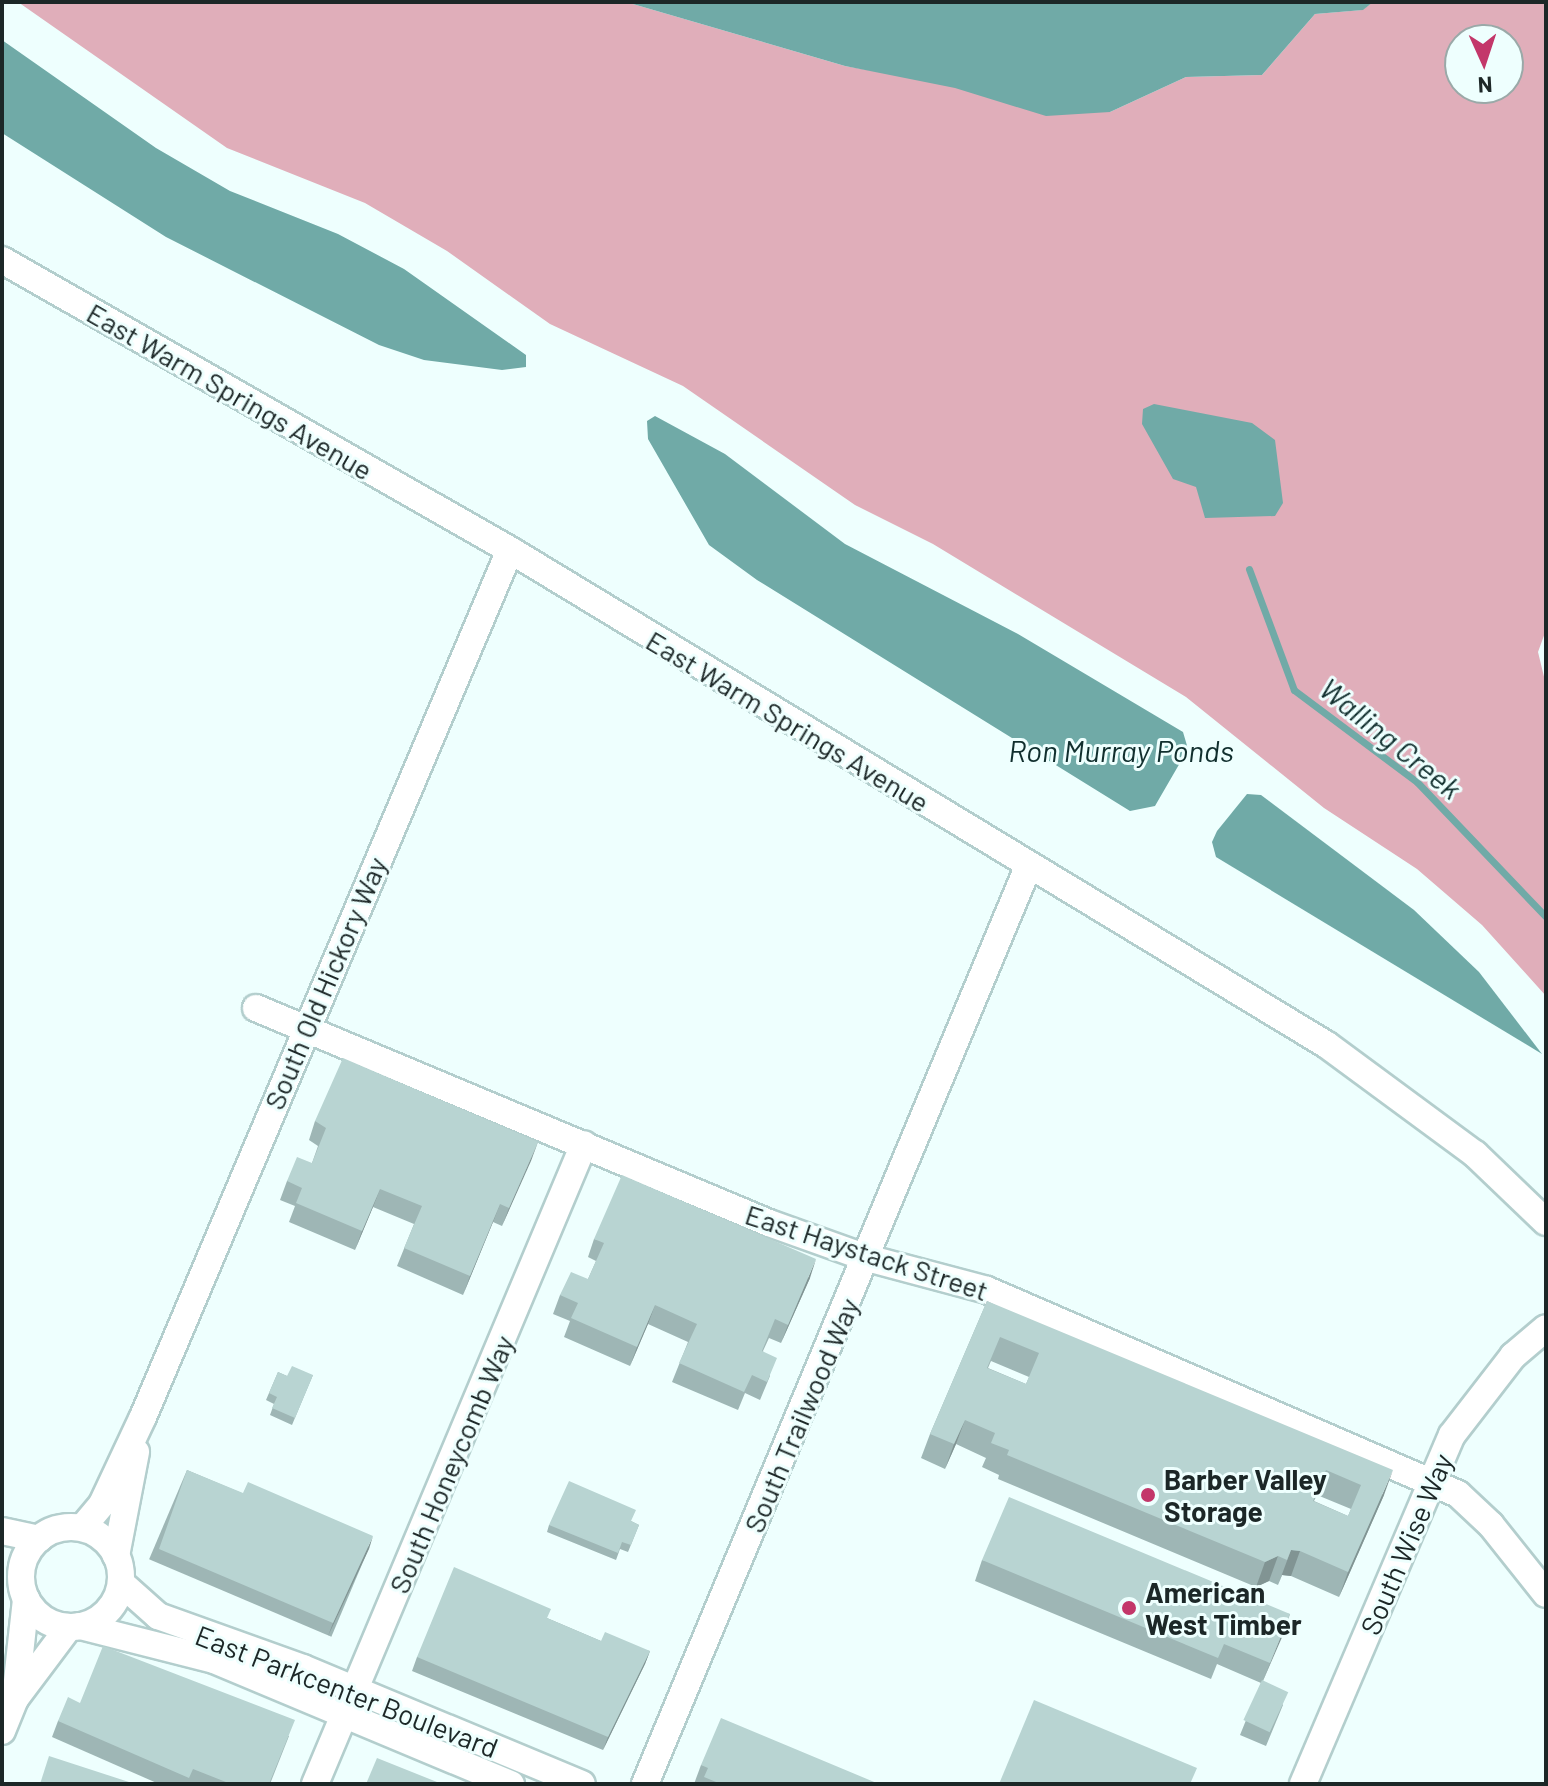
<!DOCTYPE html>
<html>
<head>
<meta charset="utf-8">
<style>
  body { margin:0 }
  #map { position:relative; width:1548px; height:1786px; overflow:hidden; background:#eefffe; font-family:Barlow,sans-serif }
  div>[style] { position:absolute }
  .forest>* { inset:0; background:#e0aeba }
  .water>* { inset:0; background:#70aaa7 }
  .stream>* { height:7px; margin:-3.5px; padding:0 3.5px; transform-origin:3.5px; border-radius:3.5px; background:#70aaa7 }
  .roads { filter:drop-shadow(2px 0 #b3cecd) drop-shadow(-2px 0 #b3cecd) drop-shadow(0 2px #b3cecd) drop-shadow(0 -2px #b3cecd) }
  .minor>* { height:26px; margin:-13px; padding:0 13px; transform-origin:13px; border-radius:13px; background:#fff }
  .minor>.ring { margin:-13px; padding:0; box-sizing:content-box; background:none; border:26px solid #fff; border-radius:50% }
  .wall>* { inset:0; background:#9eb6b5; transform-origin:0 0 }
  .shaded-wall>* { inset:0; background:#819493 }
  .building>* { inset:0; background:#b8d4d2; transform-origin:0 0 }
  .dots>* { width:22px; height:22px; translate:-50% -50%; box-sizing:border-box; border:4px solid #eefffe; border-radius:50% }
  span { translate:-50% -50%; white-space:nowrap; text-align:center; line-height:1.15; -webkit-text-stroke:6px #eefffe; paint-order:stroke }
  .street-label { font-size:28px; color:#1c2727 }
  .poi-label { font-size:28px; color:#1c2727; font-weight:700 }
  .left { translate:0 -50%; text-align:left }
  .water-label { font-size:30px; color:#112f2e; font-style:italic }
  .frame { position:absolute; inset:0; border:4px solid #1c2727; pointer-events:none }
  .north { position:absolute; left:1444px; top:24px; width:80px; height:80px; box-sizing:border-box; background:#eefffe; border:2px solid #9aa9a8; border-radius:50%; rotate:177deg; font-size:22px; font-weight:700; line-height:32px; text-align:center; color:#1c2727 }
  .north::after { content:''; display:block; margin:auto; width:28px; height:36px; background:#c3376a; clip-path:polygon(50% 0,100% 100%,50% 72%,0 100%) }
</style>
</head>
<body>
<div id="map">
  <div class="forest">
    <div style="clip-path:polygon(evenodd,18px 2px,626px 2px,845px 66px,1110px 112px,1186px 77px,1262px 75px,1315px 14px,1362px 10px,1373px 2px,1546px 2px,1546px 630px,1538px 652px,1546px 685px,1546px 996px,1482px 925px,1417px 869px,1324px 808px,1186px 697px,933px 544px,855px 505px,683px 386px,550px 324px,447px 251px,365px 203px,227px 148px,18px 2px,1460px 40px,1508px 40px,1508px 88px,1460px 88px,1460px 40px)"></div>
  </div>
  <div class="water">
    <div style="clip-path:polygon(626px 2px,1373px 2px,1363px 10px,1315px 14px,1262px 75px,1186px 77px,1110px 112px,1046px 116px,955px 88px,845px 66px)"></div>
    <div style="clip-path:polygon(2px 40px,156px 148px,230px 191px,338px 234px,404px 269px,526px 355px,526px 367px,502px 370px,424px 360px,379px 345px,166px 237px,2px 133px)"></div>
    <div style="clip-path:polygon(1154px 404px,1252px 423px,1275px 440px,1283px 503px,1275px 516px,1205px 518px,1196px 487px,1173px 479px,1142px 424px,1143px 409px)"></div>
    <div style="clip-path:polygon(655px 416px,725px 454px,845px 544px,1018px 634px,1183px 732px,1188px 749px,1155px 806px,1130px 811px,757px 580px,709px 545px,648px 439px,647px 421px)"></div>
    <div style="clip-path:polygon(1247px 794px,1261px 795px,1414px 910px,1479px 972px,1542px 1054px,1216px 857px,1212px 842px,1217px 831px)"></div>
  </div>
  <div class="stream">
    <div style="left:1249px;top:569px;width:129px;rotate:69.6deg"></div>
    <div style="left:1294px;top:690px;width:154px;rotate:36.8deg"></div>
    <div style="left:1417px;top:782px;width:187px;rotate:46.3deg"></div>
  </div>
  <div class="roads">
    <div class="minor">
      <div style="left:2px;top:260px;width:585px;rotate:29.72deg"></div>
      <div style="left:510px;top:550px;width:955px;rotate:31.21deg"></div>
      <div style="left:1327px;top:1045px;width:184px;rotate:36.4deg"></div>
      <div style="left:1475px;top:1154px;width:98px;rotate:43.8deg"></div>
      <div style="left:256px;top:1008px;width:556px;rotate:22.74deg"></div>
      <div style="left:769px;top:1223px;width:104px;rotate:19.7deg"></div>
      <div style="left:867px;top:1258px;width:124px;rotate:14.9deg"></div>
      <div style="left:987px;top:1290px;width:513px;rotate:23.42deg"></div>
      <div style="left:1458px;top:1494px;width:45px;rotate:43.2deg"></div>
      <div style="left:1491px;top:1525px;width:88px;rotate:51.4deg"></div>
      <div class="ring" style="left:21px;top:1527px;width:74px;height:74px"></div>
      <div style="left:82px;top:1528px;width:31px;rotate:-50deg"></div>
      <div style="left:102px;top:1504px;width:96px;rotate:-64.8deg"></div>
      <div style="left:143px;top:1417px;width:941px;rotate:-67.06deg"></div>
      <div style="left:2px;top:1531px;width:38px;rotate:12deg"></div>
      <div style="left:116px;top:1556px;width:106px;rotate:-79.1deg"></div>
      <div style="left:121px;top:1583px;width:50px;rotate:41.7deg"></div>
      <div style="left:158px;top:1616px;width:154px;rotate:19.7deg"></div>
      <div style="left:303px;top:1668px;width:302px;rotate:22.6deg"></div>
      <div style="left:80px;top:1626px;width:138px;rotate:14.2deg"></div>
      <div style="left:214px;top:1660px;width:322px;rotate:22.7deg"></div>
      <div style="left:15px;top:1699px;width:101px;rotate:-83.7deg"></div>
      <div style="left:2px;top:1731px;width:35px;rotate:-68deg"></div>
      <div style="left:15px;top:1699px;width:90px;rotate:-53.1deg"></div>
      <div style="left:315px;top:1784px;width:694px;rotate:-67.2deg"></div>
      <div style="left:645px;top:1784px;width:994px;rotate:-67.33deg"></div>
      <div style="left:1303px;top:1784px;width:379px;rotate:-66.9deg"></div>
      <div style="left:1452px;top:1435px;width:100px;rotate:-52.3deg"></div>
      <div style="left:1513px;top:1356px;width:43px;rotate:-40.3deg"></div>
    </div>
  </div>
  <div class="wall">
    <div style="clip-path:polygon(315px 1121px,538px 1142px,502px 1226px,493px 1222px,463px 1295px,397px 1266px,414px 1224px,373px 1207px,355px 1250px,289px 1222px,295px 1206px,280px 1200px,287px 1181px,312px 1163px,318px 1146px,309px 1140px)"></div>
    <div style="clip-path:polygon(594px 1239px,810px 1278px,781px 1343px,769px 1338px,763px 1351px,770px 1376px,760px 1400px,745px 1393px,738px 1410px,672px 1382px,688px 1342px,648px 1324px,630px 1366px,564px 1337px,570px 1321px,553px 1314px,560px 1295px,588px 1279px,596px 1261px,588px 1257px)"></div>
    <div style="clip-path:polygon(evenodd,987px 1301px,1384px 1495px,1339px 1597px,1291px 1576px,1282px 1575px,1278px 1585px,1269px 1581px,1256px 1587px,998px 1479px,999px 1475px,982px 1467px,986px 1458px,956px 1444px,945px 1469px,921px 1458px,930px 1434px,987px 1301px,991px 1361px,1029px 1377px,1026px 1384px,988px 1368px,991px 1361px,987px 1301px,1317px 1495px,1351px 1509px,1348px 1516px,1314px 1501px,1317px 1495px)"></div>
    <div style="clip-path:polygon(278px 1372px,287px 1376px,313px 1375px,292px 1425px,270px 1415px,274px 1404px,266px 1400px)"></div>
    <div style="left:187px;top:1470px;width:198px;height:97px;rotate:23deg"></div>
    <div style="clip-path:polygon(631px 1521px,639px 1525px,628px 1552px,620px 1549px,616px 1560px,547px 1532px,549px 1525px)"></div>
    <div style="clip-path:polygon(982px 1560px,1290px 1614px,1263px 1681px,1283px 1705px,1266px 1746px,1240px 1735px,1261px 1683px,1217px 1664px,1211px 1679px,975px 1581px)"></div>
    <div style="clip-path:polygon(547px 1618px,601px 1641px,650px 1651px,645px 1664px,603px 1750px,412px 1671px,417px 1657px)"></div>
    <div style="clip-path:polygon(80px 1703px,289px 1736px,270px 1784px,159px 1784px,52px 1737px,58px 1721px)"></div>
    <div style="clip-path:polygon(701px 1765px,879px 1784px,694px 1784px)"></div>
  </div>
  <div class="shaded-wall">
    <div style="clip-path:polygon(538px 1142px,531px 1161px,502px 1226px,509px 1208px)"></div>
    <div style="clip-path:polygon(380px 1189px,373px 1207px,355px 1250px,362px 1231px)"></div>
    <div style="clip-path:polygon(500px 1204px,493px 1222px,463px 1295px,470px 1276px)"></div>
    <div style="clip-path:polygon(816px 1259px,810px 1278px,781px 1343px,788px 1325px)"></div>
    <div style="clip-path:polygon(655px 1305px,648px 1324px,630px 1366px,637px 1347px)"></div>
    <div style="clip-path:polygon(965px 1420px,956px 1444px,945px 1469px,954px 1444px)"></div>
    <div style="clip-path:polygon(1393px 1470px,1384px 1495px,1339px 1597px,1348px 1572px)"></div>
    <div style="clip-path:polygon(373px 1536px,369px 1549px,328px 1636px,333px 1623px)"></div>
    <div style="clip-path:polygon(1291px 1550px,1300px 1551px,1291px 1576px,1282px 1575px,1278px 1585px)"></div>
    <div style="clip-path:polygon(1278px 1556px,1269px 1581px,1256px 1587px,1265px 1562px)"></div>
    <div style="clip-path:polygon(1290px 1614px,1283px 1635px,1262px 1683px,1270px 1663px)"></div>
    <div style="clip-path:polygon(650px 1651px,645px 1664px,603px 1750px,608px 1737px)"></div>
  </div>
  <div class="building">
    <div style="clip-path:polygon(343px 1058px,538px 1142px,509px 1208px,500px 1204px,470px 1276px,404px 1248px,422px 1206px,380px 1189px,362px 1231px,296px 1203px,302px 1188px,287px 1181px,297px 1157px,312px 1163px,326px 1128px,315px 1121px)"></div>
    <div style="clip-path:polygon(622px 1175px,816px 1259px,788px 1325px,775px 1319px,762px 1351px,777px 1358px,767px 1382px,752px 1375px,744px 1392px,679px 1363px,697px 1324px,655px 1305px,637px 1347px,571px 1318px,578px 1303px,560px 1295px,571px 1272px,588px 1279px,604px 1243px,594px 1239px)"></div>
    <div style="clip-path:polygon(evenodd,987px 1301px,1393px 1470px,1348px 1572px,1300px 1551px,1291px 1550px,1287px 1560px,1278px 1556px,1265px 1562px,1007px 1455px,1009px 1450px,991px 1443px,995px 1433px,965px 1420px,954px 1444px,930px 1434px,987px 1301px,1000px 1337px,1039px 1353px,1026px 1384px,987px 1368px,1000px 1337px,987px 1301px,1326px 1470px,1361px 1485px,1348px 1516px,1313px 1501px,1326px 1470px)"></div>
    <div style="clip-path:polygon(292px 1366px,313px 1375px,295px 1418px,272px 1408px,277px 1397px,269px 1393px,278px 1372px,287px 1376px)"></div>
    <div style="clip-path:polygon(187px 1470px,243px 1493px,248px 1482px,373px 1536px,333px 1623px,159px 1549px)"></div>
    <div style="clip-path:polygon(569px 1481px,636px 1510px,631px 1521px,639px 1525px,631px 1545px,622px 1542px,618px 1553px,549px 1525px)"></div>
    <div style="clip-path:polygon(1009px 1497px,1290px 1614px,1270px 1663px,1224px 1644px,1218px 1658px,982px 1560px)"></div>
    <div style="clip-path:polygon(454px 1567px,551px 1609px,547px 1618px,601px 1641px,605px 1632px,650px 1651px,608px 1737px,417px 1657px)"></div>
    <div style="clip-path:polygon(103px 1646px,295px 1720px,269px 1784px,231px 1784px,193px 1769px,189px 1778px,58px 1721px,68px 1697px,80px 1703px)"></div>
    <div style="left:1262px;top:1680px;width:29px;height:44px;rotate:25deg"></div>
    <div style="clip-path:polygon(1034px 1700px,1197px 1768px,1190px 1784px,999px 1784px)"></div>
    <div style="clip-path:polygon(721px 1718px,879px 1784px,721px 1784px,704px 1777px,708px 1768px,701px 1765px)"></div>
    <div style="clip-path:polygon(49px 1756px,132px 1783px,132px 1784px,40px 1784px)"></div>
    <div style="clip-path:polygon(377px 1758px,442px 1784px,366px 1784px)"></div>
  </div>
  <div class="dots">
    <div style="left:1148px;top:1495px;background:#c3376a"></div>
    <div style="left:1129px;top:1608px;background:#c3376a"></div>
  </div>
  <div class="street-label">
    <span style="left:230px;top:391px;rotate:30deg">East Warm Springs Avenue</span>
    <span style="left:788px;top:721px;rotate:31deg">East Warm Springs Avenue</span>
    <span style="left:325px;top:983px;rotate:-67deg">South Old Hickory Way</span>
    <span style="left:867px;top:1252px;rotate:18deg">East Haystack Street</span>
    <span style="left:801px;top:1415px;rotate:-67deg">South Trailwood Way</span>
    <span style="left:451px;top:1464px;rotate:-67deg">South Honeycomb Way</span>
    <span style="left:1406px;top:1544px;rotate:-67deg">South Wise Way</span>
    <span style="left:347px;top:1691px;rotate:21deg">East Parkcenter Boulevard</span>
  </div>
  <div class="poi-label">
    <span class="left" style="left:1164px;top:1495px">Barber Valley<br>Storage</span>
    <span class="left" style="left:1145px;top:1608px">American<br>West Timber</span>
  </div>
  <div class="water-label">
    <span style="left:1391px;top:738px;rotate:39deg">Walling Creek</span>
    <span style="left:1121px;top:750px">Ron Murray Ponds</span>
  </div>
  <div class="frame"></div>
  <div class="north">N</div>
</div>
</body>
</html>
